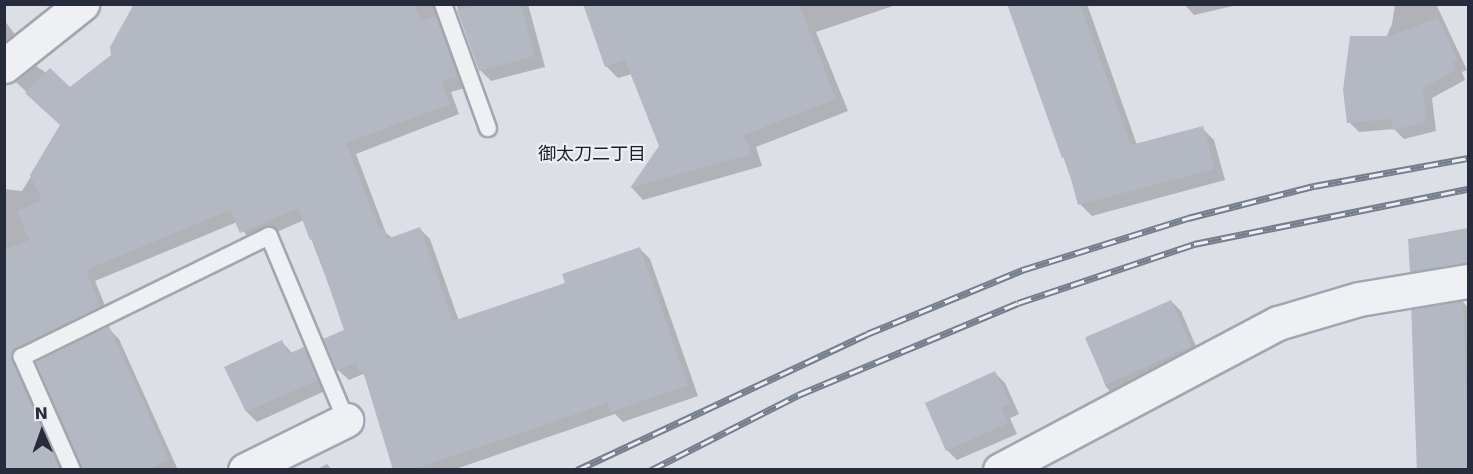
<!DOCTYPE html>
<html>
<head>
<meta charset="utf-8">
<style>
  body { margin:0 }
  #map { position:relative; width:1473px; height:474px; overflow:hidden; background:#dcdfe5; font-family:"DejaVu Sans","Noto Sans JP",sans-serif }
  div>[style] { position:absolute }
  .shadow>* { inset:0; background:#0003 }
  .building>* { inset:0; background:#b3b8c2; transform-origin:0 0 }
  .roads { filter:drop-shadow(2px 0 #a2a6af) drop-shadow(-2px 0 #a2a6af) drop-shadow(0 2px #a2a6af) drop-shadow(0 -2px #a2a6af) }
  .service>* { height:16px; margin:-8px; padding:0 8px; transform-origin:8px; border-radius:8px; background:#eef0f4 }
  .minor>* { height:33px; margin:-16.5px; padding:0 16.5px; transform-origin:16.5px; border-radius:16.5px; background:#eef0f4 }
  .rail>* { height:7px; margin-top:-3.5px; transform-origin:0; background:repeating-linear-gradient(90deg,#ebeef3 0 14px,#767e8e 0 28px); box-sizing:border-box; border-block:2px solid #767e8e }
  span { translate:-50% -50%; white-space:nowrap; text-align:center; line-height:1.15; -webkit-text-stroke:4.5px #ebeef3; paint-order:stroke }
  .neighbourhood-label { font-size:18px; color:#191e2b }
  .frame { position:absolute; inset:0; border:6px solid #262c3b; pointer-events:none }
  .north { position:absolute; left:12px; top:402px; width:60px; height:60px; -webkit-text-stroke:4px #ebeef3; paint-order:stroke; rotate:358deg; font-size:16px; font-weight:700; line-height:24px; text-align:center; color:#262c3b }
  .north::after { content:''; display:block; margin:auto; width:21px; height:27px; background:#262c3b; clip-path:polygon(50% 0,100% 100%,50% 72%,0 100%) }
</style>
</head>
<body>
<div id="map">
  <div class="shadow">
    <div style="clip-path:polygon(404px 4px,455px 4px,446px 7px,468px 87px,451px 92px,459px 114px,356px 154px,386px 233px,392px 238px,420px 229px,430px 239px,459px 321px,567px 284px,639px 248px,650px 259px,698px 396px,623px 422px,615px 414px,453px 470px,394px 470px,367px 378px,363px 374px,349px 380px,338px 370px,346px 330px,304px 220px,252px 243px,237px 222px,95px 281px,110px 318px,28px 358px,65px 470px,4px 470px,4px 189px,22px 191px,62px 126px,16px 82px,36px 66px,70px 89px)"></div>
    <div style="clip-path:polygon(456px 4px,528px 4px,545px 67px,491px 81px,480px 70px)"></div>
    <div style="clip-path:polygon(585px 4px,899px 4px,816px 32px,848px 111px,756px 147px,762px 166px,643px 200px,632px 188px,660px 146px,632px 74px,618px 78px,606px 66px)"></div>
    <div style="clip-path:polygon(1009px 4px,1087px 4px,1137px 145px,1202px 128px,1214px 140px,1225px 180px,1092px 216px,1080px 204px)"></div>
    <div style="clip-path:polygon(1184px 4px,1242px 4px,1194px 15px)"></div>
    <div style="clip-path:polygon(1395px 4px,1436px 4px,1467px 70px,1462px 72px,1465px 80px,1432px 98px,1436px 131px,1404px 139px,1394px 129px,1359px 132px,1349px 122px,1392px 24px)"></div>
    <div style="clip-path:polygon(4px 20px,23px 45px,4px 60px)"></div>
    <div style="clip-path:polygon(1468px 230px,1468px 275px,1421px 281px,1411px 271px,1410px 240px)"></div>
    <div style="clip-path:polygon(1171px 301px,1181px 311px,1201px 358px,1116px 397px,1106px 387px,1086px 337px)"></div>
    <div style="clip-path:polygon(1463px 302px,1468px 308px,1468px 470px,1420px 470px)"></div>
    <div style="clip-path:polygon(108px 328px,119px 339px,178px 470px,83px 470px)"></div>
    <div style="clip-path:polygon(282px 342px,293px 354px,304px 349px,314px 359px,327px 390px,257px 422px,247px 412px,226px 367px)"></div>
    <div style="clip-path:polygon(995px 373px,1005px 383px,1019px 414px,1010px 418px,1017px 434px,957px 460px,947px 450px)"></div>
    <div style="clip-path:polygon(327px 464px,332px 470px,316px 470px)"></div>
  </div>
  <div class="building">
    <div style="clip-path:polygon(134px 4px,415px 4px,421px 21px,436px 16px,458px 77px,441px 81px,450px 104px,346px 143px,379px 228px,383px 227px,387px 239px,420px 227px,453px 321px,565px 283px,562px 274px,640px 247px,688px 385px,611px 412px,608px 403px,412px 470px,393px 470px,363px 371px,358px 372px,356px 362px,337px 371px,323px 339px,344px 330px,313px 239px,310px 240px,298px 208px,240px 233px,230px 210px,86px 270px,100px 307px,14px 351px,12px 361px,60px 470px,4px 470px,4px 250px,29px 240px,17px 211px,42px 200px,30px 175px,60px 125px,25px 93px,50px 68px,70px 87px,111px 55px,110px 47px)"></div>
    <div style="clip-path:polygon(477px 4px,521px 4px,535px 56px,479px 71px,457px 10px)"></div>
    <div style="clip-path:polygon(583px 4px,799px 4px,836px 99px,744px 135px,751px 154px,630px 188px,659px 146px,625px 60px,605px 67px)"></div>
    <div style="clip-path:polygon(1007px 4px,1080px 4px,1131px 145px,1203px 126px,1215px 169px,1078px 205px,1065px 157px,1062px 158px)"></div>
    <div style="clip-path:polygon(1438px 18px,1458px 61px,1453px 62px,1456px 70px,1423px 88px,1426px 122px,1393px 130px,1391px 119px,1347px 123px,1343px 90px,1350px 36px,1390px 36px)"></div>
    <div style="clip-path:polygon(1468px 228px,1468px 263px,1410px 272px,1408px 239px)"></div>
    <div style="left:1171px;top:300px;width:51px;height:94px;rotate:66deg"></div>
    <div style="left:1463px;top:301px;width:169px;height:52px;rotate:88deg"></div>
    <div style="clip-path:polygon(109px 326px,169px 460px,146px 470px,82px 470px,36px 362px)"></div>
    <div style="clip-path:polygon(282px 340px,288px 354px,304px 347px,318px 380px,246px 412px,224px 367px)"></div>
    <div style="clip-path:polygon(995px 371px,1010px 403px,1001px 408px,1008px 423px,946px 451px,925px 403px)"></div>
  </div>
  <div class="roads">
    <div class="service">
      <div style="left:443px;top:4px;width:132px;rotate:70.1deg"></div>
      <div style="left:72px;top:470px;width:124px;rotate:-113.9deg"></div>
      <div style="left:22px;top:357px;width:275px;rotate:-26.1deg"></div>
      <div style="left:269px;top:236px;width:199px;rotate:67.3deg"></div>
    </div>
    <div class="minor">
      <div style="left:4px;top:66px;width:100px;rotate:-38.5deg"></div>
      <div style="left:245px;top:470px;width:113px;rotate:-26.3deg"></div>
      <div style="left:1000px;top:470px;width:314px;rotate:-27.9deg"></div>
      <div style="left:1278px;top:323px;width:84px;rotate:-16.5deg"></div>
      <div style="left:1359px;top:299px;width:110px;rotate:-9.4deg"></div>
    </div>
  </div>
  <div class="rail">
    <div style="left:577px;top:470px;width:320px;rotate:-25.1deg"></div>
    <div style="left:867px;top:334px;width:168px;rotate:-22.4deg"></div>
    <div style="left:1022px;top:270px;width:174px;rotate:-17.4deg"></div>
    <div style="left:1188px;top:218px;width:130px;rotate:-14.3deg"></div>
    <div style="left:1314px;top:186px;width:157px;rotate:-10.3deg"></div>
    <div style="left:651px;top:470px;width:165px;rotate:-27deg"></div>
    <div style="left:798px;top:395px;width:238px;rotate:-22.7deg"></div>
    <div style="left:1018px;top:303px;width:186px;rotate:-18.5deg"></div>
    <div style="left:1194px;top:244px;width:279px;rotate:-11.4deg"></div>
  </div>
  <div class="neighbourhood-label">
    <span style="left:592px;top:154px">御太刀二丁目</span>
  </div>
  <div class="frame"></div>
  <div class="north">N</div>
</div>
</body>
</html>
